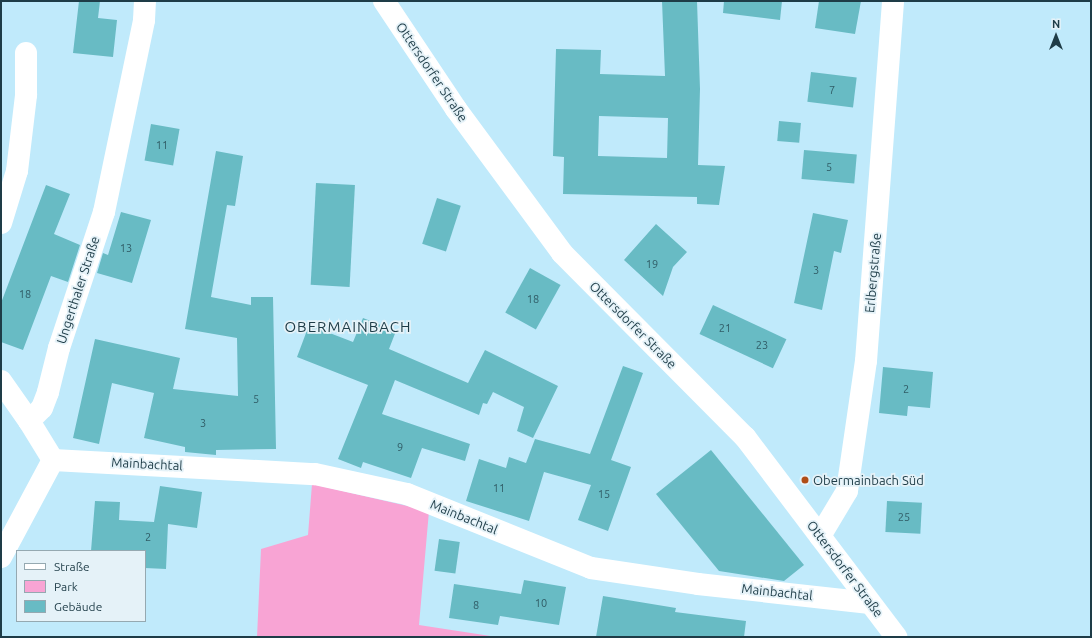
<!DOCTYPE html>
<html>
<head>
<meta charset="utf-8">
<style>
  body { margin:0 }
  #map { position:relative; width:1092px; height:638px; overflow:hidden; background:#c0eafb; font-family:Ubuntu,sans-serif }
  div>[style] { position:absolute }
  .green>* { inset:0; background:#f8a4d4 }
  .building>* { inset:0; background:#68bbc4; transform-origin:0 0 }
  .minor>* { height:22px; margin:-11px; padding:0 11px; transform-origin:11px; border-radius:11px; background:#fff }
  .major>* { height:22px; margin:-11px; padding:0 11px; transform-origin:11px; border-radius:11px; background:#fff }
  .dots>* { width:11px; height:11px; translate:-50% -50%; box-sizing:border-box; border:2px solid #e5f2f8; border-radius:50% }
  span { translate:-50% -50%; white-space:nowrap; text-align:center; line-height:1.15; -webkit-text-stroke:3.5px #e5f2f8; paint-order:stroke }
  .number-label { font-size:11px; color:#305c66 }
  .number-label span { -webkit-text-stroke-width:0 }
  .street-label { font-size:13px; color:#1e3c47 }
  .poi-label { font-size:13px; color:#1e3c47 }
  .left { translate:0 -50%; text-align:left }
  .quarter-label { font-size:15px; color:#1e3c47; letter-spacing:1px }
  .frame { position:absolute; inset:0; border:2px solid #1e3c47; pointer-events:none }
  .legend { position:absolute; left:16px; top:550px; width:130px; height:72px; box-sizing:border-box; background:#e5f2f8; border:1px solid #95a9b1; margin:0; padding:5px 7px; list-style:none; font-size:12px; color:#1e3c47 }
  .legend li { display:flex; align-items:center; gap:8px; height:20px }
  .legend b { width:20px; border:1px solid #95a9b1 }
  .north { position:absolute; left:1036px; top:16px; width:40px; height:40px; -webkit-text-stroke:3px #e5f2f8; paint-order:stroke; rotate:0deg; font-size:11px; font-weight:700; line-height:16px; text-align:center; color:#1e3c47 }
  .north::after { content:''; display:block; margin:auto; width:14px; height:18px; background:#1e3c47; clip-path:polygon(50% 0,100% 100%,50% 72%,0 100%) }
</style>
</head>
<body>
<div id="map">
  <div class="green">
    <div style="clip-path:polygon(312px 484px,429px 511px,419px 625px,497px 637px,257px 637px,261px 549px,308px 535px)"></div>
  </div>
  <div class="building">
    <div style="clip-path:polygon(79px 1px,100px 1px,98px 18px,117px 20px,113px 57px,73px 53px)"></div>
    <div style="clip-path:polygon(evenodd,662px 1px,697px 1px,700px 89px,698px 165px,725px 166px,719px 205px,697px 204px,697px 197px,563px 194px,564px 157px,553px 156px,556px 49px,601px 50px,600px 74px,665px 76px,662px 1px,599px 116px,668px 118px,667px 158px,598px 156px,599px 116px)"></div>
    <div style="clip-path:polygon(724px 1px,782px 1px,780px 20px,723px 13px)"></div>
    <div style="clip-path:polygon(819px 1px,861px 1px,855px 34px,815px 28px)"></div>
    <div style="left:811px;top:72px;width:46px;height:30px;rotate:7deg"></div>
    <div style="left:779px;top:121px;width:22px;height:20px;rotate:5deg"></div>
    <div style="left:151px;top:124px;width:29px;height:37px;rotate:10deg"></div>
    <div style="left:804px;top:150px;width:53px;height:29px;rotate:5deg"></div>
    <div style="clip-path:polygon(216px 151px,243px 156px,235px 206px,227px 205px,211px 297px,251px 305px,251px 297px,273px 297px,276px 449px,216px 450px,216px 455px,185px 452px,185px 447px,144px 438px,154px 393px,112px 383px,99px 444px,73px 438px,95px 339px,180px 358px,173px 389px,238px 396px,237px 338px,185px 329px)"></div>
    <div style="left:316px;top:183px;width:39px;height:102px;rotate:3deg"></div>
    <div style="clip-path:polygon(46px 185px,70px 194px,54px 234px,80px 245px,68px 282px,51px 276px,23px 350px,1px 342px,1px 303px)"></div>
    <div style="left:437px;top:198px;width:25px;height:48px;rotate:18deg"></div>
    <div style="clip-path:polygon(121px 212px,151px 220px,132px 283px,97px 273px,103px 253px,108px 255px)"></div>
    <div style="clip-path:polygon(813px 213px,848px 220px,841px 253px,834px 251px,822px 310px,794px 303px)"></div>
    <div style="clip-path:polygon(656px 224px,687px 252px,673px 267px,663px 296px,624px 260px)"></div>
    <div style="left:530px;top:268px;width:35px;height:51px;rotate:29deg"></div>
    <div style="left:713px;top:305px;width:81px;height:32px;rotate:25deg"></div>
    <div style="clip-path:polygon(363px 318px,396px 331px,389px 349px,468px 383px,485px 350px,558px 386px,533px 438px,517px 431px,524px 407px,493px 392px,487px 404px,483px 403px,479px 415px,395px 380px,382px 414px,470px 444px,465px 461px,422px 448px,411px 478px,363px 462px,361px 468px,338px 459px,368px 385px,297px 357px,309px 325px,353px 342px)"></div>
    <div style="clip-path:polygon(623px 366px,643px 373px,611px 460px,631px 467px,608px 531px,578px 520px,591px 485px,544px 472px,529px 521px,466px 501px,479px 459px,506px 468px,509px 457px,526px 463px,535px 439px,590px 454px)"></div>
    <div style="clip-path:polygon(883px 367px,933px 372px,930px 408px,908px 406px,907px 416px,879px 413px)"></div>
    <div style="clip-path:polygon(711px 450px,804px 565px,784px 581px,719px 571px,656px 494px)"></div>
    <div style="clip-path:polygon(160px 486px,202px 492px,197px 528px,168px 524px,166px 569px,145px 568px,145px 551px,91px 551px,95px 501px,120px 502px,119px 520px,154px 522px)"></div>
    <div style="left:887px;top:501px;width:35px;height:31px;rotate:3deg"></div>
    <div style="left:439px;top:539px;width:21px;height:32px;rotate:8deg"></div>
    <div style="clip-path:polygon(524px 580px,566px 587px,559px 625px,500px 616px,498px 625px,449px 618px,454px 584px,521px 594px)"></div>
    <div style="clip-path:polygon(603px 596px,676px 608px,675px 612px,746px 621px,744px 637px,596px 637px)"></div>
  </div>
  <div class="minor">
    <div style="left:1px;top:223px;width:54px;rotate:-72.9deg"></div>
    <div style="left:17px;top:171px;width:77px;rotate:-83.2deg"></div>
    <div style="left:26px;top:95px;width:42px;rotate:-90deg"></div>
    <div style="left:1px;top:381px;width:49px;rotate:55deg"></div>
    <div style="left:53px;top:460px;width:262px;rotate:3.1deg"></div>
    <div style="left:315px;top:474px;width:94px;rotate:12.3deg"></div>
    <div style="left:407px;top:494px;width:198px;rotate:21.9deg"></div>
    <div style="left:591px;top:568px;width:108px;rotate:8.5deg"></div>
    <div style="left:698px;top:584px;width:173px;rotate:6.3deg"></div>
    <div style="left:820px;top:536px;width:52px;rotate:-59deg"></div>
    <div style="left:847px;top:491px;width:131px;rotate:-81.7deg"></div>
    <div style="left:866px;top:361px;width:361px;rotate:-85.7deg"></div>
    <div style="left:1px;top:557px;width:110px;rotate:-61.8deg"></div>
    <div style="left:53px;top:460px;width:46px;rotate:-121.6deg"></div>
    <div style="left:29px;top:421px;width:18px;rotate:-45deg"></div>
    <div style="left:42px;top:408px;width:17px;rotate:-69deg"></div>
    <div style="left:48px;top:392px;width:45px;rotate:-76deg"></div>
    <div style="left:59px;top:348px;width:143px;rotate:-71.7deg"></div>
    <div style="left:104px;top:212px;width:196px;rotate:-78.2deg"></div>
    <div style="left:144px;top:20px;width:19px;rotate:-87deg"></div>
  </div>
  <div class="major">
    <div style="left:384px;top:1px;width:130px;rotate:56.3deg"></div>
    <div style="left:456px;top:109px;width:179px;rotate:53.6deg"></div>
    <div style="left:562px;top:253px;width:260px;rotate:45.2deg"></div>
    <div style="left:745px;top:437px;width:251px;rotate:52.9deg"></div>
  </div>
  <div class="dots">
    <div style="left:805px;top:480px;background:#b04d17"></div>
  </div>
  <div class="number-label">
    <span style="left:832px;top:90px">7</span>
    <span style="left:162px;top:145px">11</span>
    <span style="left:829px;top:167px">5</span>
    <span style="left:126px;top:248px">13</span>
    <span style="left:652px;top:264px">19</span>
    <span style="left:816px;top:270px">3</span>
    <span style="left:25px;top:294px">18</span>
    <span style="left:533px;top:299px">18</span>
    <span style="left:725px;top:328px">21</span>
    <span style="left:762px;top:345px">23</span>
    <span style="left:906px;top:389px">2</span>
    <span style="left:256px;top:399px">5</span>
    <span style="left:203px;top:423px">3</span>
    <span style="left:400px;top:447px">9</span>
    <span style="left:499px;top:488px">11</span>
    <span style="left:604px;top:494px">15</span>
    <span style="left:904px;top:517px">25</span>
    <span style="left:148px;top:537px">2</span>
    <span style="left:541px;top:603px">10</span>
    <span style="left:476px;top:605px">8</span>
  </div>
  <div class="street-label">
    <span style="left:432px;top:72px;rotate:56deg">Ottersdorfer Straße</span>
    <span style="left:873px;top:273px;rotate:-85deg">Erlbergstraße</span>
    <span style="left:78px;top:290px;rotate:-72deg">Ungerthaler Straße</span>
    <span style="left:633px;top:325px;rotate:45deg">Ottersdorfer Straße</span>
    <span style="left:147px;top:464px;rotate:3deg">Mainbachtal</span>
    <span style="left:464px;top:517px;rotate:22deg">Mainbachtal</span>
    <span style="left:845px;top:569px;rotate:53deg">Ottersdorfer Straße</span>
    <span style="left:777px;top:592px;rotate:6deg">Mainbachtal</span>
  </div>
  <div class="poi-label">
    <span class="left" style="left:813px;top:480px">Obermainbach Süd</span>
  </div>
  <div class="quarter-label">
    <span style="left:348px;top:327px">OBERMAINBACH</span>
  </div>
  <div class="frame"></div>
  <ul class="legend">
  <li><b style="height:5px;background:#fff"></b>Straße</li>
  <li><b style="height:11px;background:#f8a4d4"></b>Park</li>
  <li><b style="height:11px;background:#68bbc4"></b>Gebäude</li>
  </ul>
  <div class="north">N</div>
</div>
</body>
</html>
